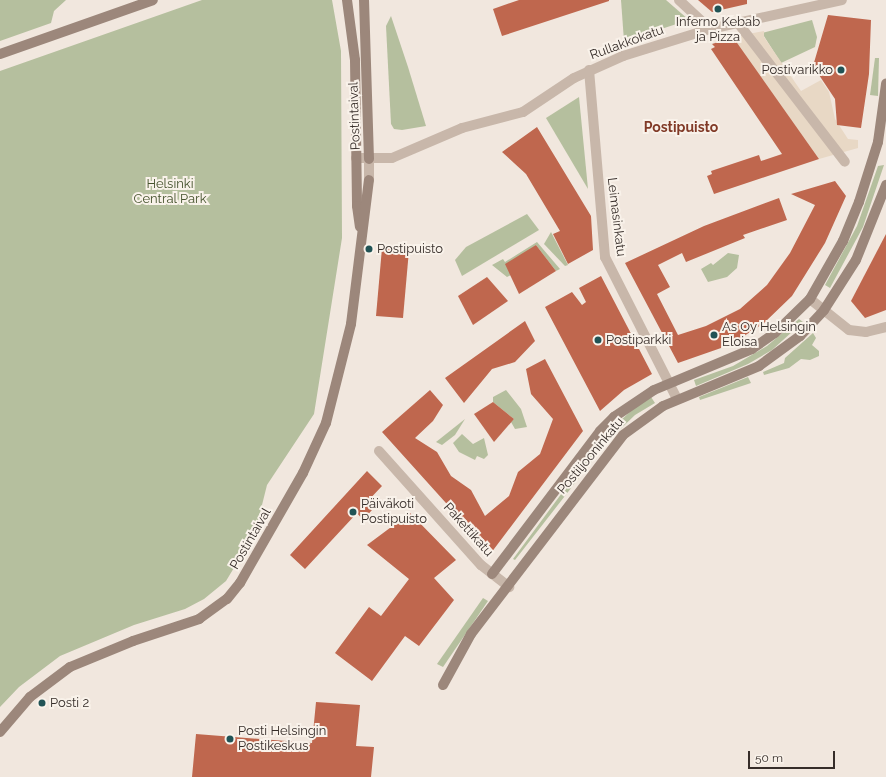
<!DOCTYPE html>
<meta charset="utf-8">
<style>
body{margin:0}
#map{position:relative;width:886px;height:777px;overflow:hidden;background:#f1e7de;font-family:Raleway,sans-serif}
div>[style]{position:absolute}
.green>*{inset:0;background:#b5bf9e}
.plaza>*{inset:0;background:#e8d8c5}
.building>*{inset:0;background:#bf674e}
.street>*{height:10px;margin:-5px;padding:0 5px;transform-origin:5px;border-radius:5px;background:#c8b7aa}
.secondary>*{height:10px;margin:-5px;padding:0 5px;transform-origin:5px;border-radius:5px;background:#9c877b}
.dots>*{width:11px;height:11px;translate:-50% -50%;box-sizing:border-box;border:2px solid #f9f2ea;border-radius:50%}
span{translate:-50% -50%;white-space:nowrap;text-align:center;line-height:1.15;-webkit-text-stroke:4px #f9f2ea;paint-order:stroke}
.poi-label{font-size:13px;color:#362d29}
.right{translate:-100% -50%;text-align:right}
.left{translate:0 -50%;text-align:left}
.street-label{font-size:13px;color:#362d29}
.park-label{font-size:13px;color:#46532e}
.neighbourhood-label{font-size:14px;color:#813a27;font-weight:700}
.scale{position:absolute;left:748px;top:751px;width:87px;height:18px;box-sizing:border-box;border:2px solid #362d29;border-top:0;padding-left:5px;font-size:12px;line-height:14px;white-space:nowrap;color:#362d29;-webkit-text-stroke:3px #f9f2ea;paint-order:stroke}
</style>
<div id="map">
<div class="green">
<i style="clip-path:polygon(0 0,66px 0,54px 11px,51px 23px,0 41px)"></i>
<i style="clip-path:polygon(202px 0,332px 0,341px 51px,342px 238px,314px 414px,267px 485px,255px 533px,226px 581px,204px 599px,185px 609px,134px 625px,60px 656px,19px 687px,0 707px,0 71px)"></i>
<i style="clip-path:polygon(621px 0,666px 0,689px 20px,624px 41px)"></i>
<i style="clip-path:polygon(391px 16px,408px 67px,426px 126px,402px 130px,394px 129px,391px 124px,386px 26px)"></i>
<i style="clip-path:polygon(812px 20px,817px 37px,815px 47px,781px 63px,762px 33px)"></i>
<i style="clip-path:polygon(875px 58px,879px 58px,878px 96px,870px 95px)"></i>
<i style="clip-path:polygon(579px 97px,588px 189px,546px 118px)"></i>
<i style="clip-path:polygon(884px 165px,863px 227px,830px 288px,825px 285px,857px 226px,878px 166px)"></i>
<i style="clip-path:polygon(527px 214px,539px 230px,462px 276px,455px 260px,466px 247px)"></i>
<i style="clip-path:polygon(551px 232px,568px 265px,565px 266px,544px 244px)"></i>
<i style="clip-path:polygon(537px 242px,560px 269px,556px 271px,536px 245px,511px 275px,507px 277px,492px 265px,503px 259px,505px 262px)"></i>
<i style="clip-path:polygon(728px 253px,739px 255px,737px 268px,727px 277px,708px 282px,701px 269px,711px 263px,713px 265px)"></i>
<i style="clip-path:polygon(799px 319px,803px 322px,772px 350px,748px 364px,696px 386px,694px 380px,733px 366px,767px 346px)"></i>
<i style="clip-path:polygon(813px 333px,816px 338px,812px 345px,819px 351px,819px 356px,810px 360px,801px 359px,789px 368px,764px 375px,763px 372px,784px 363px,785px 358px)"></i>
<i style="clip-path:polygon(748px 377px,751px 383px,700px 400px,699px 397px)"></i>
<i style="clip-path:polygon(506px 390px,521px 409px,527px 427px,515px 429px,511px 422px,514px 419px,493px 402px,493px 397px)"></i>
<i style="clip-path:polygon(651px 397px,655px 403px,635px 415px,607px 442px,515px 560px,513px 559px,605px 435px,633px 409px)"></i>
<i style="clip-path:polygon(465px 419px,455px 435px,442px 445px,436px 442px)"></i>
<i style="clip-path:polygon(462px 434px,473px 444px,484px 438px,488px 455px,484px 459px,477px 456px,475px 460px,459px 452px,453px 443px)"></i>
<i style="clip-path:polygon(483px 598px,488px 601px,443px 667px,437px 664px)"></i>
</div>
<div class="plaza">
<i style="clip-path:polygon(764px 31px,764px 37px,801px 91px,821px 80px,829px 92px,835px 119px,848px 139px,858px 140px,858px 148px,819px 159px,732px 37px)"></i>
</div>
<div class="building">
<i style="clip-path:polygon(519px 0,609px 0,609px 1px,502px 36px,493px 9px)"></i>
<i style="clip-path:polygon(698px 0,747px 0,747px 4px,712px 12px)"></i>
<i style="clip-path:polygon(828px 15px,871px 20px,869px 74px,861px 128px,837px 125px,835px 99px,813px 66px)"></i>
<i style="clip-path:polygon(728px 39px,731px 43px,735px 40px,819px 159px,714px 194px,707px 176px,712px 174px,711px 171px,759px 155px,761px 161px,782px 154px,711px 49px,715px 47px,712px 44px)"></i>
<i style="clip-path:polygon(537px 127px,591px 216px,593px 250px,568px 264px,553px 234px,560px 231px,526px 174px,502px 152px)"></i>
<i style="clip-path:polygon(835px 181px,846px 196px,825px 243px,792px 296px,764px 323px,744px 336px,721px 348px,678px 363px,625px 263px,704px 226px,779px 198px,787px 220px,743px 235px,745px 238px,686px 262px,682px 253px,658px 265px,670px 287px,657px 294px,678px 335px,706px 326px,740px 309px,767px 285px,790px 253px,815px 205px,791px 194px)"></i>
<i style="clip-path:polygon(886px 234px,886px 310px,865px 318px,851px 301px)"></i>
<i style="clip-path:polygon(536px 245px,556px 271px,519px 294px,505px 264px)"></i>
<i style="clip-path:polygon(382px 248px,409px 250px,403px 318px,376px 316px)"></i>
<i style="clip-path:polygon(601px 276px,652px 374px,624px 390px,600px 411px,545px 307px,572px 292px,582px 305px,586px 302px,579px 288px)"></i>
<i style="clip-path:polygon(487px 277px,508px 301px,473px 325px,458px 296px)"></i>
<i style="clip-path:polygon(525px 321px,535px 341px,515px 362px,492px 369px,464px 403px,445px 378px)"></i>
<i style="clip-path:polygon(545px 359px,583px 431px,491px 553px,382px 432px,430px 390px,443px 405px,433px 421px,415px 438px,437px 452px,451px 476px,471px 490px,485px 516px,509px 496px,518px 472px,540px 454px,553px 419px,531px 394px,526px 369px)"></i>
<i style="clip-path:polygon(493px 402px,514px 419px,494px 442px,474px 414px)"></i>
<i style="clip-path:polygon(367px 471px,382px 486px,365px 504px,372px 510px,363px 520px,357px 513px,305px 569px,290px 555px)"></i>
<i style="clip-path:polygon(410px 513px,456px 560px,434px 578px,454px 600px,419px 646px,405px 636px,372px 681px,335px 653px,369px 607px,381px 616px,409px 579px,367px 545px)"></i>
<i style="clip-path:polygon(316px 702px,360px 705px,356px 746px,374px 747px,371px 777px,192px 777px,196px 734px,312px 743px)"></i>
</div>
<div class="street">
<i style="left:679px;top:0;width:42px;rotate:43.1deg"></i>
<i style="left:738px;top:23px;width:175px;rotate:52.4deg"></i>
<i style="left:589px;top:70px;width:188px;rotate:85.1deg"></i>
<i style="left:605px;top:257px;width:159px;rotate:63.1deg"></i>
<i style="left:356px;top:158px;width:36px"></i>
<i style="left:392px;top:158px;width:76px;rotate:-23.2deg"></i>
<i style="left:462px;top:128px;width:63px;rotate:-14.7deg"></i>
<i style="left:523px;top:112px;width:61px;rotate:-33.7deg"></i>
<i style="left:574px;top:78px;width:54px;rotate:-24.2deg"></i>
<i style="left:623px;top:56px;width:91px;rotate:-17.2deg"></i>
<i style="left:710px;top:29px;width:135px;rotate:-12.4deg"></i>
<i style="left:369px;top:159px;width:21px;rotate:90deg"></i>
<i style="left:810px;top:299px;width:50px;rotate:38.5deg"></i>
<i style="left:849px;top:330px;width:17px;rotate:7deg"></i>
<i style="left:866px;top:332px;width:21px;rotate:-14deg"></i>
<i style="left:379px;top:451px;width:153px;rotate:48.2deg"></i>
<i style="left:481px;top:565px;width:36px;rotate:38deg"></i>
</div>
<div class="secondary">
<i style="left:347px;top:0;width:61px;rotate:82.4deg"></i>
<i style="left:355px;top:60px;width:146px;rotate:89.2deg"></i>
<i style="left:357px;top:206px;width:21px;rotate:82deg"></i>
<i style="left:364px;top:0;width:159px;rotate:88.2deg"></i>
<i style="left:0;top:54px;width:162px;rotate:-19.4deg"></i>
<i style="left:492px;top:574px;width:179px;rotate:-52.9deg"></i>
<i style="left:600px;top:431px;width:20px;rotate:-45deg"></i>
<i style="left:614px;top:417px;width:48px;rotate:-34deg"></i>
<i style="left:654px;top:390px;width:106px;rotate:-22.7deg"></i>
<i style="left:752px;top:349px;width:28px;rotate:-35deg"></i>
<i style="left:775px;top:333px;width:49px;rotate:-44.2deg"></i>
<i style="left:810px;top:299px;width:67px;rotate:-60.4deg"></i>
<i style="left:843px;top:241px;width:42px;rotate:-67.7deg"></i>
<i style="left:859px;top:202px;width:63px;rotate:-72.4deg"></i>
<i style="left:878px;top:142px;width:59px;rotate:-82.1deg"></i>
<i style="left:443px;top:685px;width:58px;rotate:-61.2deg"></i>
<i style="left:471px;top:634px;width:250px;rotate:-52.6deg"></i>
<i style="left:623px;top:435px;width:49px;rotate:-35.9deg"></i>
<i style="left:663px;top:406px;width:104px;rotate:-22.6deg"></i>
<i style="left:759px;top:366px;width:51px;rotate:-36.2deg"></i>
<i style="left:800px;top:336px;width:35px;rotate:-47deg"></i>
<i style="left:824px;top:310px;width:59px;rotate:-57.4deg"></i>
<i style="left:856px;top:260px;width:81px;rotate:-68.2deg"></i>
<i style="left:0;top:732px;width:46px;rotate:-49.4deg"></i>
<i style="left:30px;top:697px;width:50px;rotate:-36.9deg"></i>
<i style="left:70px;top:667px;width:68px;rotate:-22.4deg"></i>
<i style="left:133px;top:641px;width:70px;rotate:-18.4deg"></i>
<i style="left:199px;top:619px;width:34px;rotate:-36deg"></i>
<i style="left:227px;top:599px;width:21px;rotate:-51deg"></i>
<i style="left:240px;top:583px;width:127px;rotate:-60.2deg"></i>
<i style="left:303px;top:473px;width:55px;rotate:-65.3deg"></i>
<i style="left:326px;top:423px;width:102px;rotate:-75.8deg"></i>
<i style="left:351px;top:324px;width:145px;rotate:-82.9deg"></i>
</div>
<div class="dots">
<i style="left:718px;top:9px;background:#215355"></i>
<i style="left:841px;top:70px;background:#215355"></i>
<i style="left:369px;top:249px;background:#215355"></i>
<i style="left:714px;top:335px;background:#215355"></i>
<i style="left:598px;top:340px;background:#215355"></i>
<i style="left:353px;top:512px;background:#215355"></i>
<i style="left:42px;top:703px;background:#215355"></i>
<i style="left:230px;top:739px;background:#215355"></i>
</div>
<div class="poi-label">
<span style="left:718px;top:30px">Inferno Kebab<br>ja Pizza</span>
<span class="right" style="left:833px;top:70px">Postivarikko</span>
<span class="left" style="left:377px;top:249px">Postipuisto</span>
<span class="left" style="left:722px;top:335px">As Oy Helsingin<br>Eloisa</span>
<span class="left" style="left:606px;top:340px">Postiparkki</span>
<span class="left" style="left:361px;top:512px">Päiväkoti<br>Postipuisto</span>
<span class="left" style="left:50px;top:703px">Posti 2</span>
<span class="left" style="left:238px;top:739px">Posti Helsingin<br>Postikeskus</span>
</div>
<div class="street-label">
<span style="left:627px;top:43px;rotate:-20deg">Rullakkokatu</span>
<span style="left:355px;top:116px;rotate:-92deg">Postintaival</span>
<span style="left:616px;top:217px;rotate:83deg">Leimasinkatu</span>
<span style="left:591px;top:456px;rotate:-50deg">Postiljooninkatu</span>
<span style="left:468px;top:530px;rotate:48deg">Pakettikatu</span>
<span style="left:251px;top:539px;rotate:-60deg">Postintaival</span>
</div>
<div class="park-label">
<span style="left:170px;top:192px">Helsinki<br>Central Park</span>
</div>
<div class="neighbourhood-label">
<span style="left:681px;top:127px">Postipuisto</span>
</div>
<div class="scale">50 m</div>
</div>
